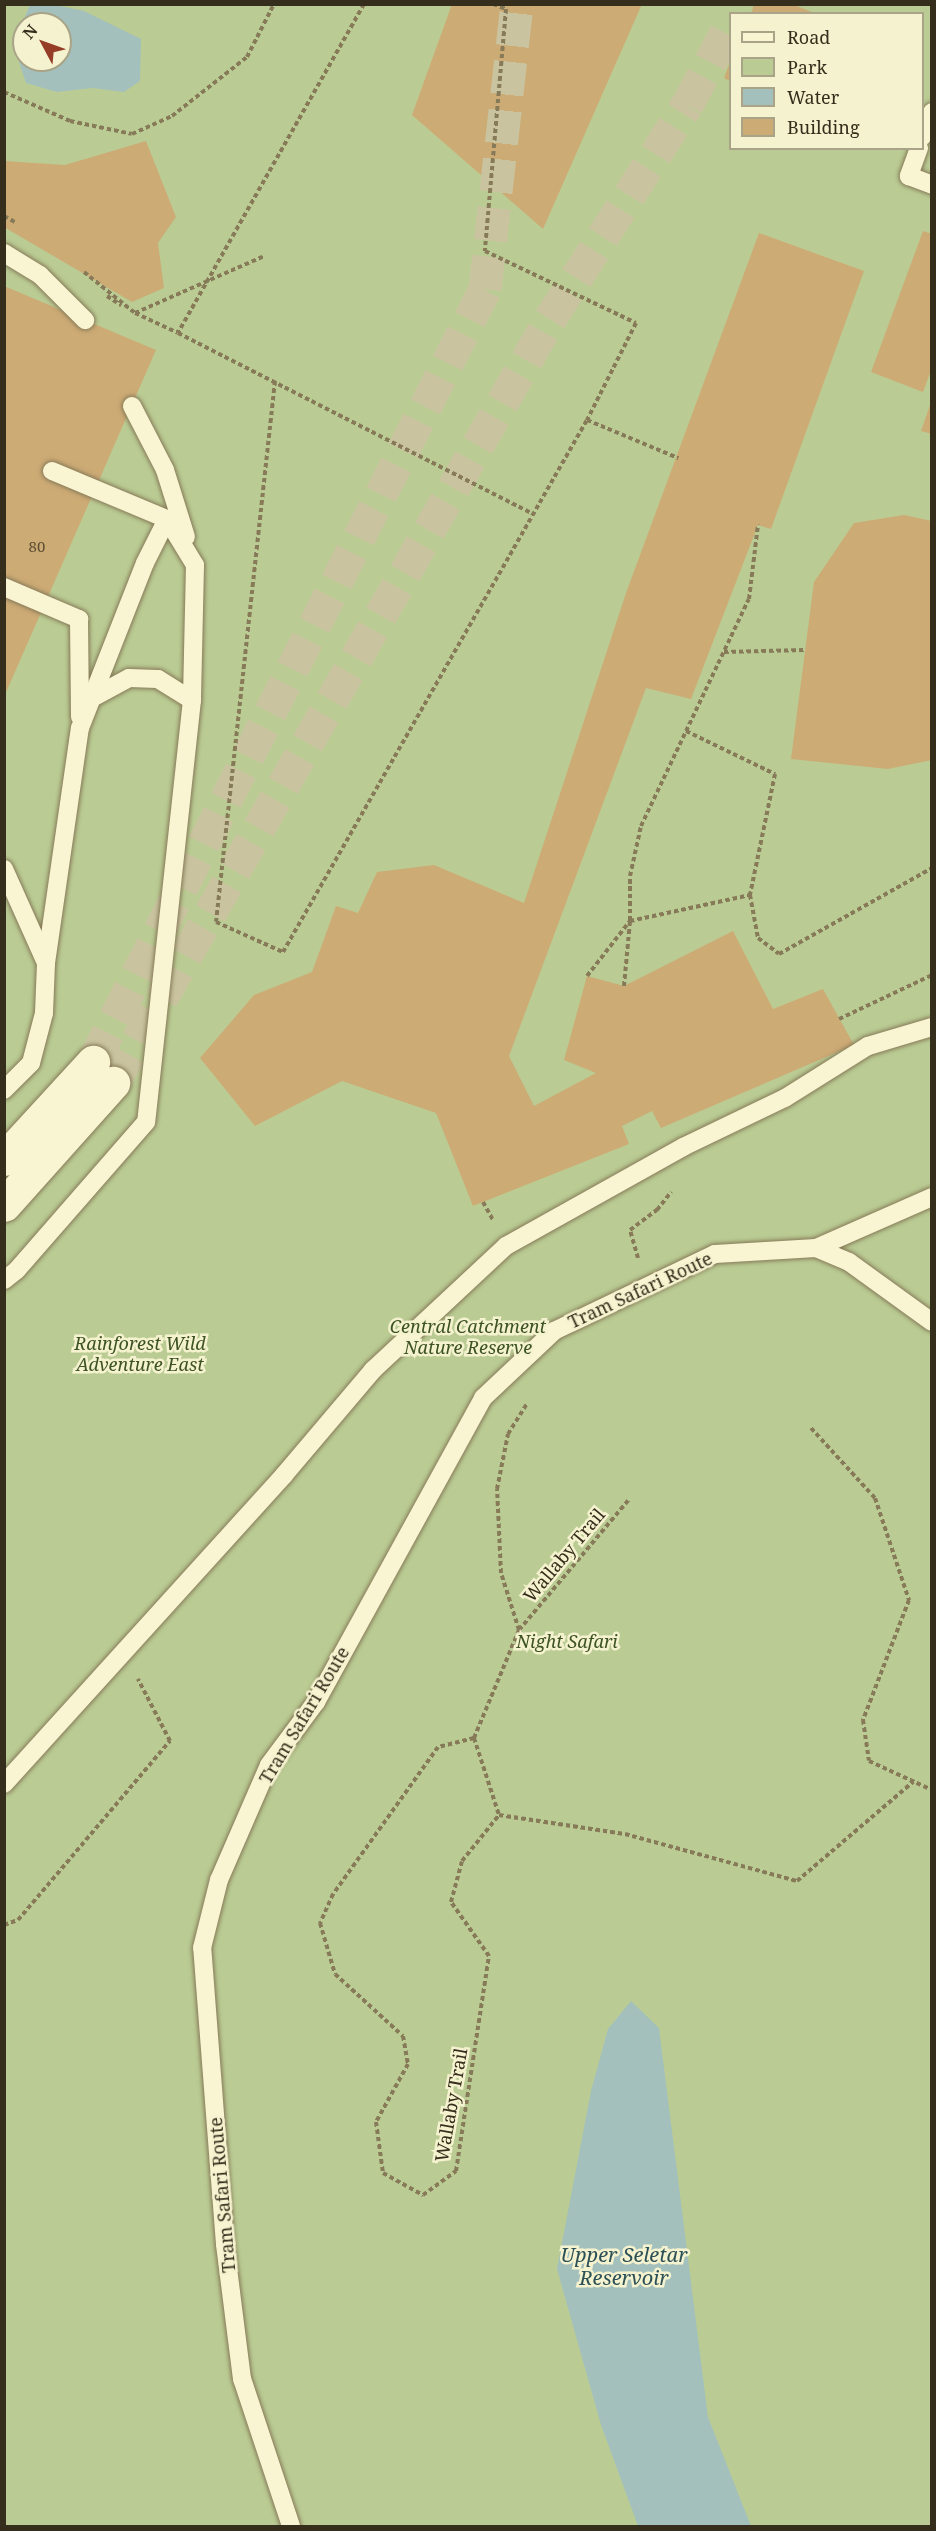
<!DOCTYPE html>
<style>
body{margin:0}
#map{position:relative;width:936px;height:2531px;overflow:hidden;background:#eee9c0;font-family:"Noto Serif",serif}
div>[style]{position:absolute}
.green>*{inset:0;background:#bacc94}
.water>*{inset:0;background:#a3c0bd}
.building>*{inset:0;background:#cdab75}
.minor-tunnel>*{height:33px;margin-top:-16.5px;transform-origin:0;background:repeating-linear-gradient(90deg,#c9c49f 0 33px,transparent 0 49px)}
.path>*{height:4px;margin-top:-2px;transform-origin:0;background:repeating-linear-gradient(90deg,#877a58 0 4.5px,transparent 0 7.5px)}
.roads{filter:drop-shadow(0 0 2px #877a58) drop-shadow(0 0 2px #877a58)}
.service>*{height:18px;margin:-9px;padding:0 9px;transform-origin:9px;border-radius:9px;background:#f9f5d3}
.minor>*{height:33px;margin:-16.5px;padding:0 16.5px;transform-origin:16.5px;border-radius:16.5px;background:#f9f5d3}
span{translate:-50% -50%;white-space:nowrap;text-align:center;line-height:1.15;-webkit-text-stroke:5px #f5f2cf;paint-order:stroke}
.number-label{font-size:15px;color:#5c4d32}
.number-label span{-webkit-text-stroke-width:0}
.street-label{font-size:18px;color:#362e1c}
.park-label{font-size:18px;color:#3d5323;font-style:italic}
.water-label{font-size:20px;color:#2b5056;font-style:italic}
.frame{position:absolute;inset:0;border:6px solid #362e1c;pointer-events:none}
.legend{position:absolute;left:729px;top:12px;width:195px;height:138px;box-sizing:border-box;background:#f5f2cf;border:2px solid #a9a487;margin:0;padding:8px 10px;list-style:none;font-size:18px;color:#362e1c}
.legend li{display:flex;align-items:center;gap:12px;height:30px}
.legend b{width:30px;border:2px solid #a9a487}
.north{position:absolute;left:12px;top:12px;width:60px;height:60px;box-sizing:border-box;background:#f5f2cf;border:2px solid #a9a487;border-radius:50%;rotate:311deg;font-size:16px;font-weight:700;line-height:24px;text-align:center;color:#362e1c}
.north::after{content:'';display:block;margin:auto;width:21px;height:27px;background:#963d27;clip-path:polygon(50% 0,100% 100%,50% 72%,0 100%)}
</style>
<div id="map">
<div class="green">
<i style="clip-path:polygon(evenodd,5px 5px,931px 5px,931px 2526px,5px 2526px,5px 5px,730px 14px,922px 14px,922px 148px,730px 148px,730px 14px,5px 5px,24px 24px,60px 24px,60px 60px,24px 60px,24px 24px)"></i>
</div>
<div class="water">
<i style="clip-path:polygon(evenodd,30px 5px,55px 5px,84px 11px,141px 39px,140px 81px,124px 92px,93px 88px,57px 92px,26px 83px,13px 44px,30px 5px,24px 24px,60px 24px,60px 60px,24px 60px,24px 24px)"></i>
<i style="clip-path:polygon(631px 2001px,659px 2028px,708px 2417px,751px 2526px,638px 2526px,601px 2425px,557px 2269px,591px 2091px,608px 2029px)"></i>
</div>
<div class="building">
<i style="clip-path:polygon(452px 4px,642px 4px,543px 229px,412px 115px)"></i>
<i style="clip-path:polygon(754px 4px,792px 4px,814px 13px,751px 14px)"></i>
<i style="clip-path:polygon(730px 62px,730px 81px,724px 78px)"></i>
<i style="clip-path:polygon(146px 141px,176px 217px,158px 243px,164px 288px,132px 302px,4px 227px,4px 161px,65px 165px)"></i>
<i style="clip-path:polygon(923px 231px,932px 234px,932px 368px,923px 392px,871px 372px)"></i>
<i style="clip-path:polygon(759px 233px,864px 271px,771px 529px,758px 525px,691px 699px,646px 688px,509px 1056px,534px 1106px,596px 1073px,564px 1060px,587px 976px,624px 986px,733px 931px,773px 1009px,823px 989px,854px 1045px,661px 1128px,652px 1111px,622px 1126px,629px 1144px,473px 1206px,436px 1113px,342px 1081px,255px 1126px,200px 1058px,254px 995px,312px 972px,336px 906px,358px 913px,377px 872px,434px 865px,524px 903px,626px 593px)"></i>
<i style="clip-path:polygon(4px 286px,156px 350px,4px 697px)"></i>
<i style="clip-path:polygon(932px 399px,932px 434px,921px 431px)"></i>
<i style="clip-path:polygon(904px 515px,932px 521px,932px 760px,888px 769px,791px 759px,814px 582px,854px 523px)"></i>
</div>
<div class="minor-tunnel">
<i style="left:93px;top:1062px;width:867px;rotate:-63.11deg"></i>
<i style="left:485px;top:289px;width:287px;rotate:-83.6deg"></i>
<i style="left:113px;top:1083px;width:880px;rotate:-60.23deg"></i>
<i style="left:550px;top:319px;width:254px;rotate:-57.4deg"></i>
<i style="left:687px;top:105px;width:91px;rotate:-61.7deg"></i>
</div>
<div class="path">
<i style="left:364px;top:4px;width:378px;rotate:119.5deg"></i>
<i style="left:178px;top:333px;width:398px;rotate:27deg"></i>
<i style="left:493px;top:4px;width:14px;rotate:21deg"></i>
<i style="left:506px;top:9px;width:243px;rotate:95deg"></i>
<i style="left:485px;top:251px;width:167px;rotate:25.5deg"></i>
<i style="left:636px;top:323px;width:109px;rotate:116.8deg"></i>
<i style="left:587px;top:420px;width:99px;rotate:22.7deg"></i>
<i style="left:4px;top:92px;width:72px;rotate:23.7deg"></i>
<i style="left:70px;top:121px;width:63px;rotate:11.8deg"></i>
<i style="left:132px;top:134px;width:44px;rotate:-24.2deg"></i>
<i style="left:172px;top:116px;width:95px;rotate:-38.2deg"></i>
<i style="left:247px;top:57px;width:59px;rotate:-63deg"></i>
<i style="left:4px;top:216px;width:13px;rotate:29deg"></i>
<i style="left:84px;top:272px;width:65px;rotate:38.8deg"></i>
<i style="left:135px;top:313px;width:141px;rotate:-23.8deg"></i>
<i style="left:107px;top:296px;width:17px;rotate:33deg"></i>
<i style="left:135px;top:313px;width:47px;rotate:24.9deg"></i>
<i style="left:275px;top:381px;width:544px;rotate:96.22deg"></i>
<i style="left:216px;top:922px;width:73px;rotate:24.1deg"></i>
<i style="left:283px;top:952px;width:613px;rotate:-60.26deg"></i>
<i style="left:724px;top:652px;width:81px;rotate:-1.4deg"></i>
<i style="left:686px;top:731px;width:99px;rotate:25.8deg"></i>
<i style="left:775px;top:774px;width:124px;rotate:101.7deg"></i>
<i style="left:750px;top:895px;width:44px;rotate:79.5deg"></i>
<i style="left:758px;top:938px;width:26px;rotate:37deg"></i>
<i style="left:779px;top:954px;width:176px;rotate:-29.3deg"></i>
<i style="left:587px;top:976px;width:70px;rotate:-52deg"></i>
<i style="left:630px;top:921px;width:123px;rotate:-12.2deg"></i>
<i style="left:624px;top:986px;width:65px;rotate:-84.7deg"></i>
<i style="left:630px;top:921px;width:45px;rotate:-90deg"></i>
<i style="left:630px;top:876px;width:51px;rotate:-77.6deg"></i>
<i style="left:641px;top:826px;width:251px;rotate:-64.6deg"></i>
<i style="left:749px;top:599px;width:75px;rotate:-83.1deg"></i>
<i style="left:839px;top:1019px;width:103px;rotate:-25.3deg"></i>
<i style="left:483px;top:1202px;width:21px;rotate:61deg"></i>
<i style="left:638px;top:1258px;width:29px;rotate:-106deg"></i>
<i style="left:630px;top:1230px;width:34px;rotate:-37deg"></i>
<i style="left:657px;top:1210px;width:23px;rotate:-52deg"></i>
<i style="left:811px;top:1428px;width:95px;rotate:47.6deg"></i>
<i style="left:875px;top:1498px;width:108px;rotate:71.6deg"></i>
<i style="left:909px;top:1600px;width:129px;rotate:111deg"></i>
<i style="left:863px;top:1720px;width:41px;rotate:81.7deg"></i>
<i style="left:869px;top:1761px;width:69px;rotate:24.7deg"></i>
<i style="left:519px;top:1630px;width:60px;rotate:-107.5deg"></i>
<i style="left:501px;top:1573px;width:84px;rotate:-92.7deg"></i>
<i style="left:497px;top:1489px;width:56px;rotate:-78.7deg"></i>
<i style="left:508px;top:1434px;width:36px;rotate:-58deg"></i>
<i style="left:474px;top:1738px;width:37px;rotate:166deg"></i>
<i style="left:438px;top:1747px;width:181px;rotate:125.5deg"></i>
<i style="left:333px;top:1894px;width:32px;rotate:114deg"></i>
<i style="left:320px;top:1923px;width:53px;rotate:73.6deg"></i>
<i style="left:335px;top:1974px;width:92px;rotate:42.4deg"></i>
<i style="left:403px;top:2036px;width:28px;rotate:80deg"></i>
<i style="left:408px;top:2064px;width:66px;rotate:118.9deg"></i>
<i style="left:376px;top:2122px;width:51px;rotate:82.2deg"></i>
<i style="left:383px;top:2173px;width:46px;rotate:28.8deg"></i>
<i style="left:423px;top:2195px;width:41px;rotate:-36deg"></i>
<i style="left:456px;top:2171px;width:218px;rotate:-81.3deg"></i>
<i style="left:489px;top:1956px;width:66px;rotate:-125.1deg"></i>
<i style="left:451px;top:1902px;width:42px;rotate:-75deg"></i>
<i style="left:462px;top:1861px;width:59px;rotate:-51.2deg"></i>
<i style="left:474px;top:1738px;width:117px;rotate:-67.4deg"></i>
<i style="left:519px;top:1630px;width:172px;rotate:-49.9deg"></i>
<i style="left:474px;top:1738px;width:81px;rotate:72deg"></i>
<i style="left:499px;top:1815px;width:127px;rotate:8.6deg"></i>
<i style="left:625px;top:1834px;width:178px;rotate:15.3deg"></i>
<i style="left:797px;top:1881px;width:153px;rotate:-40.5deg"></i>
<i style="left:4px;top:1925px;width:15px;rotate:-20deg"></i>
<i style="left:18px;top:1920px;width:235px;rotate:-49.7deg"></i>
<i style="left:170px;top:1741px;width:70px;rotate:-117.3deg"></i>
</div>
<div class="roads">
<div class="service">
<i style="left:922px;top:137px;width:27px;rotate:-68deg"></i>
<i style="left:919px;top:148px;width:30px;rotate:110deg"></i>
<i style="left:909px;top:176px;width:25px;rotate:21deg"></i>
<i style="left:4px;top:253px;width:42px;rotate:31.4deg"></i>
<i style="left:40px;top:275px;width:64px;rotate:45deg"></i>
<i style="left:132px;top:406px;width:72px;rotate:62.7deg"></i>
<i style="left:165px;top:470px;width:70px;rotate:72.6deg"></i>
<i style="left:52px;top:471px;width:125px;rotate:22.7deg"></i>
<i style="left:4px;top:587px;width:82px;rotate:23.1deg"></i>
<i style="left:79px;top:619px;width:98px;rotate:89.4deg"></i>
<i style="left:92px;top:698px;width:42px;rotate:-28.4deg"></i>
<i style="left:129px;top:678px;width:29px;rotate:2deg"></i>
<i style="left:158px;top:679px;width:40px;rotate:32deg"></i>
<i style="left:4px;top:869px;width:103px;rotate:65.9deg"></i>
<i style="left:4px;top:1090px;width:38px;rotate:-45deg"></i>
<i style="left:31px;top:1063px;width:52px;rotate:-75.4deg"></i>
<i style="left:44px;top:1013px;width:50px;rotate:-87.7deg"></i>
<i style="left:46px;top:963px;width:237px;rotate:-81.8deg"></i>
<i style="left:80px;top:728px;width:177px;rotate:-68.5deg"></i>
<i style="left:145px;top:563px;width:49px;rotate:-63.4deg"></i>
<i style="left:167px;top:519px;width:54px;rotate:58.7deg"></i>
<i style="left:195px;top:565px;width:135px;rotate:91.3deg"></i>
<i style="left:192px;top:700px;width:424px;rotate:96.2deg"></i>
<i style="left:146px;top:1122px;width:196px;rotate:131.1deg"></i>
<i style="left:17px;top:1270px;width:16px;rotate:142deg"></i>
<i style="left:816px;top:1248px;width:127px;rotate:-23.7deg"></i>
<i style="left:4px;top:1784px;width:417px;rotate:-47.8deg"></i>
<i style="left:284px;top:1475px;width:138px;rotate:-49.7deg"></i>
<i style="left:373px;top:1370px;width:182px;rotate:-43deg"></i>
<i style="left:506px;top:1246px;width:203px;rotate:-29.2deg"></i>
<i style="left:683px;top:1147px;width:113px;rotate:-25.7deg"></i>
<i style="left:785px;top:1098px;width:98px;rotate:-32.1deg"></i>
<i style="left:868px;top:1046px;width:67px;rotate:-16.5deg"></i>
<i style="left:291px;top:2526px;width:155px;rotate:-108.4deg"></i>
<i style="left:242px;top:2379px;width:136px;rotate:-97.2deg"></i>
<i style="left:225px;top:2244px;width:297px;rotate:-94.4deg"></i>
<i style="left:202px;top:1948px;width:70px;rotate:-76deg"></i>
<i style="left:219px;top:1880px;width:125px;rotate:-66.5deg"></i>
<i style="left:269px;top:1765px;width:79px;rotate:-53.3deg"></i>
<i style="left:316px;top:1702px;width:347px;rotate:-61.2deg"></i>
<i style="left:483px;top:1398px;width:98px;rotate:-43.3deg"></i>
<i style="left:554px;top:1331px;width:178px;rotate:-25.6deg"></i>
<i style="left:715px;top:1254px;width:101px;rotate:-3.4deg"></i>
<i style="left:816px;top:1248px;width:36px;rotate:23deg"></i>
<i style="left:849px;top:1262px;width:102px;rotate:35.9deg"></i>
</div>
<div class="minor">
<i style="left:4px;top:1159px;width:132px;rotate:-47.5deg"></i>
<i style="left:4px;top:1205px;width:164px;rotate:-48.2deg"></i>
</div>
</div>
<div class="number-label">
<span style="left:37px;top:547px">80</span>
</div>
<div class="street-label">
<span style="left:640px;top:1290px;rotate:-25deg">Tram Safari Route</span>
<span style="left:564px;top:1555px;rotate:-50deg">Wallaby Trail</span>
<span style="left:304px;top:1715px;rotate:-59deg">Tram Safari Route</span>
<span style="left:451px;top:2105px;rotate:-80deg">Wallaby Trail</span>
<span style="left:222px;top:2195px;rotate:-95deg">Tram Safari Route</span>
</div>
<div class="park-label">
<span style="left:468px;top:1337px">Central Catchment<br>Nature Reserve</span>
<span style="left:140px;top:1354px">Rainforest Wild<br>Adventure East</span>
<span style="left:567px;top:1641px">Night Safari</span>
</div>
<div class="water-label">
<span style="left:624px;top:2266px">Upper Seletar<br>Reservoir</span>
</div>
<div class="frame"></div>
<ul class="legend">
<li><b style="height:8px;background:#f9f5d3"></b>Road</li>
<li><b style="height:16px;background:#bacc94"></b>Park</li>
<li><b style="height:16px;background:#a3c0bd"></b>Water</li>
<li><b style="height:16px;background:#cdab75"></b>Building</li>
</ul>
<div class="north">N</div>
</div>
